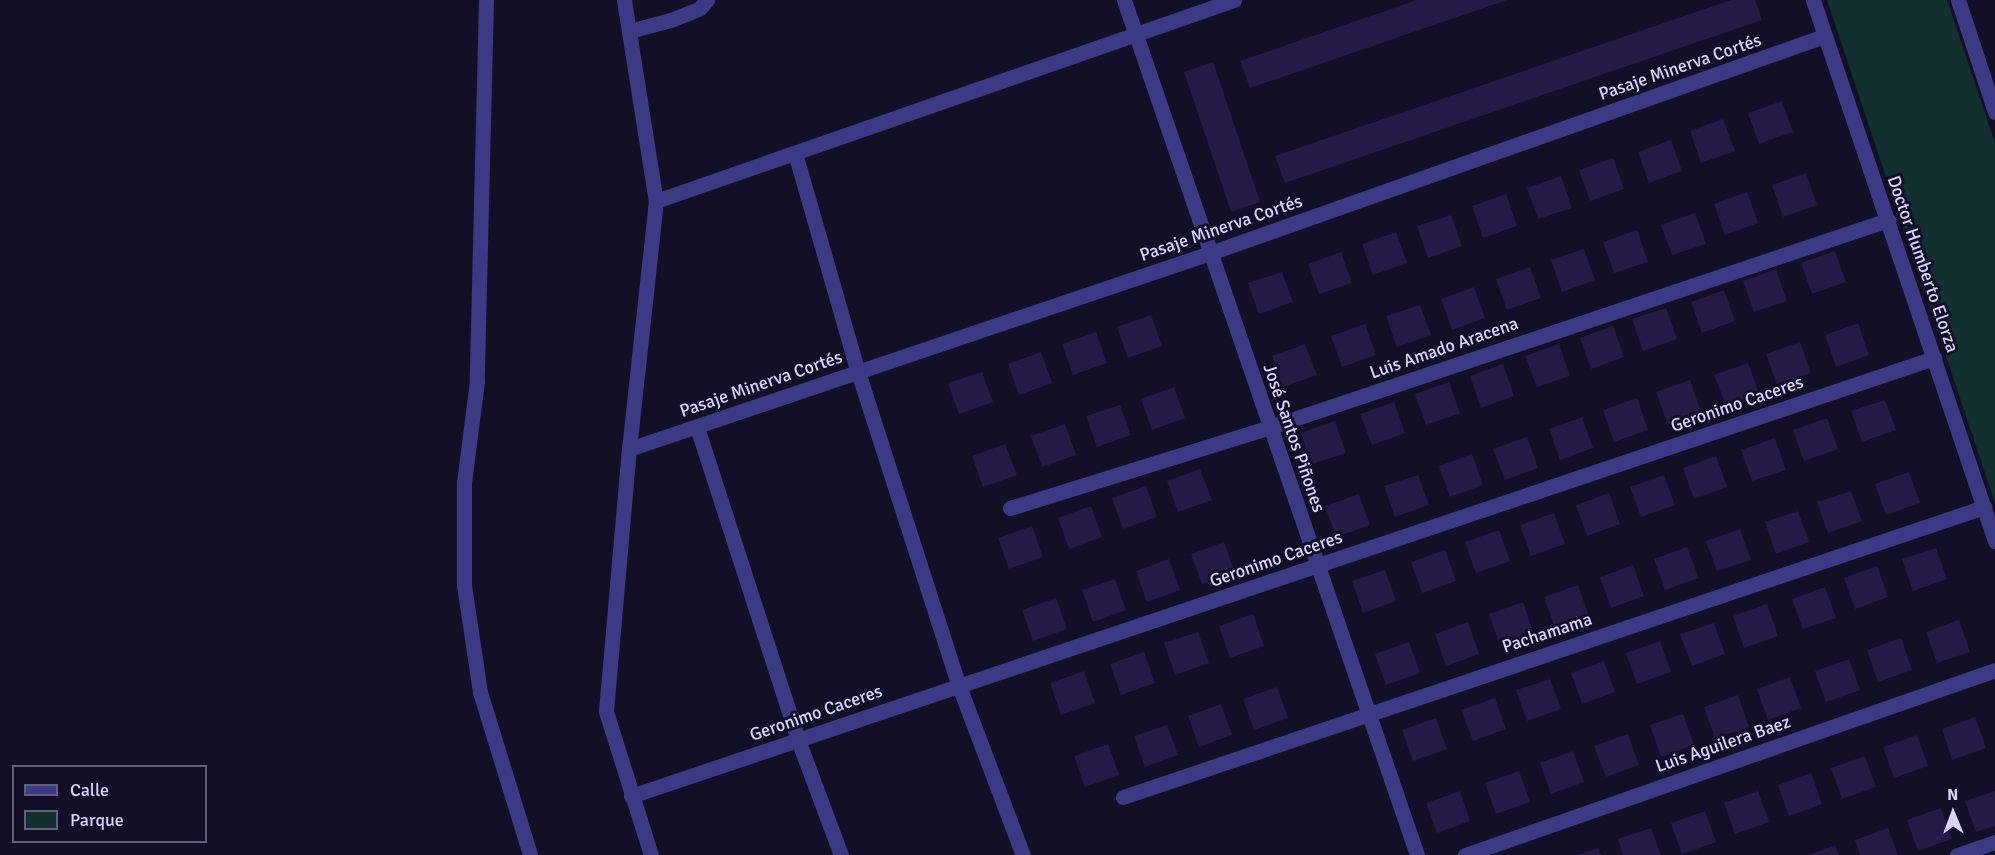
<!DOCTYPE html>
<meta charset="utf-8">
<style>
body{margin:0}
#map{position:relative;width:1995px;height:855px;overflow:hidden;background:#130f26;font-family:Signika,sans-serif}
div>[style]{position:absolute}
.green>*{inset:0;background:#12302f}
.building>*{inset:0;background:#241b47}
.minor>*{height:15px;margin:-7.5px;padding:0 7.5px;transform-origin:7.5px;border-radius:7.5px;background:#3d3a85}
span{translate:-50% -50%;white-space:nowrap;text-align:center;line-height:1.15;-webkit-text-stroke:6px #130f26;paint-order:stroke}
.street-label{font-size:18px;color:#d9d4ff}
.legend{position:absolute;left:12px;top:765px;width:195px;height:78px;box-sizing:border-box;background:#130f26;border:2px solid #625e7d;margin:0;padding:8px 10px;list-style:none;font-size:18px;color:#d9d4ff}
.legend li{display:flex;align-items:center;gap:12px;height:30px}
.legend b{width:30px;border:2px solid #625e7d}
.north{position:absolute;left:1923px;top:783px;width:60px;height:60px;-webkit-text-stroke:4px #130f26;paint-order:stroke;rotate:359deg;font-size:16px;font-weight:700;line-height:24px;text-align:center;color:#d9d4ff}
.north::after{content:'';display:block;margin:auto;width:21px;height:27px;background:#d9d4ff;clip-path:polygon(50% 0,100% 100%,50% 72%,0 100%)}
</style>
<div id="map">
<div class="green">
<i style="clip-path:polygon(1827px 0,1947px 0,1995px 143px,1995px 503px)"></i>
</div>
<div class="building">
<i style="clip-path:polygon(1417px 0,1507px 0,1250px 88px,1240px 61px)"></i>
<i style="clip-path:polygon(1731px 0,1755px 0,1762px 20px,1285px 183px,1275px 156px)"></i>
<i style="clip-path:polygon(1213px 62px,1260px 202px,1231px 212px,1184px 72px)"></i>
<i style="clip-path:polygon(1782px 101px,1793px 132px,1759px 144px,1748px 113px)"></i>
<i style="clip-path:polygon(1723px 119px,1735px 151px,1701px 163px,1690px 131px)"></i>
<i style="clip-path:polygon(1671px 140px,1682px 171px,1649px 183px,1638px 152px)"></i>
<i style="clip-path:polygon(1613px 158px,1624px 189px,1590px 201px,1579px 170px)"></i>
<i style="clip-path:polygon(1806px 173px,1817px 205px,1783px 217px,1772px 185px)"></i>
<i style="clip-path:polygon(1561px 176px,1572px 208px,1538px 219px,1527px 188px)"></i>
<i style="clip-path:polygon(1747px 192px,1758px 223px,1725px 235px,1714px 204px)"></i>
<i style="clip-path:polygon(1506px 194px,1517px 226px,1483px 238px,1472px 206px)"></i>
<i style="clip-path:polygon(1695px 213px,1706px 244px,1672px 255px,1661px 225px)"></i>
<i style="clip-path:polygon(1451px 215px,1462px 246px,1428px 258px,1417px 226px)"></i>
<i style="clip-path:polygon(1637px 230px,1648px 262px,1614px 273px,1603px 242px)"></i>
<i style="clip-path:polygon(1396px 232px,1407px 263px,1373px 275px,1362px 244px)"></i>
<i style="clip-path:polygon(1584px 249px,1595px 280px,1562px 292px,1551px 260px)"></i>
<i style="clip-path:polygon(1835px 251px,1846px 282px,1812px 294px,1801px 263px)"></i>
<i style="clip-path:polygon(1341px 252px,1352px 283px,1319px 294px,1308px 264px)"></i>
<i style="clip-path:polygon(1530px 267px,1541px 298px,1507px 310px,1496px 279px)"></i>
<i style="clip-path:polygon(1776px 269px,1787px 301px,1754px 312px,1743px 281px)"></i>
<i style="clip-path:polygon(1282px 272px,1293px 302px,1259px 314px,1248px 283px)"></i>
<i style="clip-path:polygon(1474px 287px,1485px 318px,1452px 330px,1441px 299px)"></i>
<i style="clip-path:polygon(1724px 290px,1735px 321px,1702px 333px,1691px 302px)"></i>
<i style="clip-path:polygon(1420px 305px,1431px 335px,1397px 347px,1386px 316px)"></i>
<i style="clip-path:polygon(1666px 308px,1677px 339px,1643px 351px,1632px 319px)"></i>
<i style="clip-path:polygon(1151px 315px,1162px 346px,1128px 358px,1117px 327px)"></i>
<i style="clip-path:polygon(1858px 323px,1869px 355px,1836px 367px,1825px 335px)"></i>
<i style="clip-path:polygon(1365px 324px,1376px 355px,1342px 367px,1331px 336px)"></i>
<i style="clip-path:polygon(1613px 326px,1624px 357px,1591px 369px,1580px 338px)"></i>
<i style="clip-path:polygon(1096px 332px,1107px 363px,1073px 375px,1062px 344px)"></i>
<i style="clip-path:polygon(1800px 342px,1811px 373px,1777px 385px,1766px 354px)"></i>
<i style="clip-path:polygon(1305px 344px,1317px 375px,1283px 387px,1272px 356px)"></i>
<i style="clip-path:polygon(1559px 344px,1570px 376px,1537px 387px,1525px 356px)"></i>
<i style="clip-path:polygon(1041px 352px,1052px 383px,1019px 395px,1008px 364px)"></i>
<i style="clip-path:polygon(1748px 363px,1759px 394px,1726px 405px,1714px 375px)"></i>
<i style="clip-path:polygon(1503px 364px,1514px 396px,1481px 408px,1470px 376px)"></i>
<i style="clip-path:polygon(982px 372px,993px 402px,959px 414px,948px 383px)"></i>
<i style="clip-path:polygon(1690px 380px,1701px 412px,1667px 423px,1656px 392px)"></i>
<i style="clip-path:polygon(1449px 382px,1460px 413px,1426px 425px,1415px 394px)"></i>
<i style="clip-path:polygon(1174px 387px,1185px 418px,1152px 430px,1141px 399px)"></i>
<i style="clip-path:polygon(1637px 398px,1648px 430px,1614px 442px,1603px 410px)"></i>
<i style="clip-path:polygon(1885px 400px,1896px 430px,1862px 442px,1851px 411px)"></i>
<i style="clip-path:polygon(1394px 402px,1405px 433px,1372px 445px,1360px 414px)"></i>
<i style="clip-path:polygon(1120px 405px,1131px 435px,1097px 447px,1086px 416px)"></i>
<i style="clip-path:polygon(1582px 417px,1593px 448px,1560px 460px,1549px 429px)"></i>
<i style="clip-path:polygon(1827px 418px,1838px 449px,1804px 461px,1793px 430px)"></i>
<i style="clip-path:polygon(1335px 421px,1346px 453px,1312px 464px,1301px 433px)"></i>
<i style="clip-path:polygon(1065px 424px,1076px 455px,1042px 467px,1031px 436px)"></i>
<i style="clip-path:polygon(1527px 437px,1538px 468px,1505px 480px,1493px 449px)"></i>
<i style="clip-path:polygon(1775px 438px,1786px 470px,1752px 481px,1741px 450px)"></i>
<i style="clip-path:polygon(1005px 444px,1017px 475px,983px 487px,972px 456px)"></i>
<i style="clip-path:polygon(1472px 454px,1483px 485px,1450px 497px,1439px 466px)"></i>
<i style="clip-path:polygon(1716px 456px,1727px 487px,1694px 499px,1683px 468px)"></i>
<i style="clip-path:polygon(1200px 469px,1212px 500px,1178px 512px,1167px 481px)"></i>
<i style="clip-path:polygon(1909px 472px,1920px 503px,1886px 515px,1875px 484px)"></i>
<i style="clip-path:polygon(1418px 475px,1429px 505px,1395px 517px,1384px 486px)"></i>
<i style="clip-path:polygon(1664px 475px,1675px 505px,1641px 517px,1630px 487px)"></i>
<i style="clip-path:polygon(1146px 486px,1157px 517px,1123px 529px,1112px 498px)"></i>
<i style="clip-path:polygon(1851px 491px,1862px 521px,1828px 533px,1817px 502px)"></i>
<i style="clip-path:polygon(1609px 493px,1620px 524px,1587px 536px,1576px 505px)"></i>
<i style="clip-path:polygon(1359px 494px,1370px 525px,1336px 537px,1325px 506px)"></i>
<i style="clip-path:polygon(1091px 506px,1102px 537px,1069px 549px,1058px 518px)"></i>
<i style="clip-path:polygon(1798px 511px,1809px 542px,1776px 554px,1765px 522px)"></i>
<i style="clip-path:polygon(1554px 513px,1565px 544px,1531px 556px,1520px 525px)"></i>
<i style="clip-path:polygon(1032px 526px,1043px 557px,1009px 569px,998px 538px)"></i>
<i style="clip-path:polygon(1740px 529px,1751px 560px,1717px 571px,1706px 541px)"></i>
<i style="clip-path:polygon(1499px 530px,1510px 561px,1476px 573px,1465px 542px)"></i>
<i style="clip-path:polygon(1224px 542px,1235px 573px,1202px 584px,1191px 554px)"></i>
<i style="clip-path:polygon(1687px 547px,1699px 578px,1665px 590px,1654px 559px)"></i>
<i style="clip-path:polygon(1936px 548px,1947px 579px,1913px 591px,1902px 559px)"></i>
<i style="clip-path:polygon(1445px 550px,1456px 581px,1422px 593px,1411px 562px)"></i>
<i style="clip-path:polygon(1169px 559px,1180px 590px,1147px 602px,1136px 571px)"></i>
<i style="clip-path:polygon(1633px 565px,1644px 596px,1611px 608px,1600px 577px)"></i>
<i style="clip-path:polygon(1877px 566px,1888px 597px,1855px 609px,1844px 578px)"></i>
<i style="clip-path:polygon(1385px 570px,1396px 601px,1363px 613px,1352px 581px)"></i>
<i style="clip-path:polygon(1115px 579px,1126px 610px,1093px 622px,1082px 590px)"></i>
<i style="clip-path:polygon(1578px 585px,1589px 616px,1555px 628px,1544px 597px)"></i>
<i style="clip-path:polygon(1825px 587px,1836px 618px,1803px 629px,1792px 599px)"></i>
<i style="clip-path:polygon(1056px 598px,1067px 629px,1033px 641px,1022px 610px)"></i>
<i style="clip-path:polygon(1523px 602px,1534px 634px,1500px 645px,1489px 614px)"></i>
<i style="clip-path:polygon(1767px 604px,1778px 636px,1744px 648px,1733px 616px)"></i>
<i style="clip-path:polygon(1253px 614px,1264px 646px,1230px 658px,1219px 626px)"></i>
<i style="clip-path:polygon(1959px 620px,1970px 652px,1937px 663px,1926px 632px)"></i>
<i style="clip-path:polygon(1468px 622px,1479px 654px,1446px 666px,1435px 634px)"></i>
<i style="clip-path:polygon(1714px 623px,1725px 654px,1692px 666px,1680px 634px)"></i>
<i style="clip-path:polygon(1198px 632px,1209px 663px,1175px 675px,1164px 643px)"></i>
<i style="clip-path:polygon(1901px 638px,1912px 670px,1878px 682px,1867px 650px)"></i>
<i style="clip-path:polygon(1660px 641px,1671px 672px,1637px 684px,1626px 653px)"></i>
<i style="clip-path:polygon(1409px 642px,1420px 673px,1386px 685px,1375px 654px)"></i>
<i style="clip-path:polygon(1144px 652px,1155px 683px,1121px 695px,1110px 664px)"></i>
<i style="clip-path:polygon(1849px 659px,1860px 690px,1826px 702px,1815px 671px)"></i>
<i style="clip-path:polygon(1604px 661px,1615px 692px,1582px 704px,1571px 673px)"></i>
<i style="clip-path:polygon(1084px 671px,1095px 703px,1061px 715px,1050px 683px)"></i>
<i style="clip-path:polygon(1790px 677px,1801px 708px,1768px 720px,1757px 689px)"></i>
<i style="clip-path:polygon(1550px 679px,1561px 709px,1527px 721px,1516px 690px)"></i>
<i style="clip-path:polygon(1277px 687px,1288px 718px,1254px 730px,1243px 699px)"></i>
<i style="clip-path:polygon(1738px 695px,1749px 727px,1715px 738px,1704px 707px)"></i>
<i style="clip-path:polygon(1495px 698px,1506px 729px,1473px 741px,1461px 710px)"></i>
<i style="clip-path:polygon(1221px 704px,1232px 735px,1199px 747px,1188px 716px)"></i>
<i style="clip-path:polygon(1683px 714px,1694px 745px,1661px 757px,1650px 725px)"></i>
<i style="clip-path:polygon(1975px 717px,1986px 748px,1952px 760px,1942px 729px)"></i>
<i style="clip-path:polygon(1436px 718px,1447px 749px,1413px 761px,1402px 730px)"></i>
<i style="clip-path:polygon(1167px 725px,1178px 755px,1145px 767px,1134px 736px)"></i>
<i style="clip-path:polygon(1628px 734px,1639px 765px,1606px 777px,1594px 746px)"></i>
<i style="clip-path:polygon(1917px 735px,1928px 766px,1894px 778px,1883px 747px)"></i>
<i style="clip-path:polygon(1108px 744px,1119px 775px,1085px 787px,1074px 756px)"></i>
<i style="clip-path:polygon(1573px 751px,1584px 782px,1551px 794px,1540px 763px)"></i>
<i style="clip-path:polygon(1865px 756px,1876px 787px,1842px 799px,1831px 768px)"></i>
<i style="clip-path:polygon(1519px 771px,1530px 802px,1496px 814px,1485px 783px)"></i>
<i style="clip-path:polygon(1811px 773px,1822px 804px,1789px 816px,1778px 785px)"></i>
<i style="clip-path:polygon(1460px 791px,1470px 821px,1437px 833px,1426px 803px)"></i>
<i style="clip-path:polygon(1758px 791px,1769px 822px,1735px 834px,1724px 803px)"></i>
<i style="clip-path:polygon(1995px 791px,1995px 826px,1976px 832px,1965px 801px)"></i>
<i style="clip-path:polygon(1941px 808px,1952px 839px,1918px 851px,1907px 820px)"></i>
<i style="clip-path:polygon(1705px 811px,1716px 842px,1682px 854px,1671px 823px)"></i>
<i style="clip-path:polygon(1651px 828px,1661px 855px,1623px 855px,1618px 839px)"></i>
<i style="clip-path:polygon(1888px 828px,1898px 855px,1860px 855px,1855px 840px)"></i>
<i style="clip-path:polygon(1835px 845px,1839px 855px,1809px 855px)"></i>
<i style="clip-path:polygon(1598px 848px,1601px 855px,1577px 855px)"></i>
</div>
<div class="minor">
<i style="left:486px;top:0;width:381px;rotate:91.4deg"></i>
<i style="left:477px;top:381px;width:102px;rotate:97.3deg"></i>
<i style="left:464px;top:482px;width:103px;rotate:90deg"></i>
<i style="left:464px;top:585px;width:108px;rotate:81.5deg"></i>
<i style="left:480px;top:692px;width:170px;rotate:72.9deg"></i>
<i style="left:624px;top:0;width:204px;rotate:81deg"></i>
<i style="left:1124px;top:0;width:904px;rotate:71.08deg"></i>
<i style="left:1813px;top:0;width:571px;rotate:71.41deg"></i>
<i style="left:1958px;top:0;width:118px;rotate:71.7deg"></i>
<i style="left:629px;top:31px;width:43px;rotate:-14.7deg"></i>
<i style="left:671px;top:20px;width:31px;rotate:-22deg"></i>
<i style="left:700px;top:8px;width:11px;rotate:-49deg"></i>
<i style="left:795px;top:153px;width:228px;rotate:74deg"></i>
<i style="left:858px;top:372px;width:330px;rotate:72.2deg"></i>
<i style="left:959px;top:686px;width:181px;rotate:69.3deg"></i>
<i style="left:697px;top:427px;width:329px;rotate:72.1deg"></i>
<i style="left:798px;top:740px;width:123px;rotate:69.5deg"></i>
<i style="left:629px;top:449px;width:613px;rotate:-18.64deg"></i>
<i style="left:1210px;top:253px;width:651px;rotate:-19.46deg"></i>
<i style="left:1010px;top:508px;width:272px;rotate:-17.3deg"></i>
<i style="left:1270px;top:427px;width:652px;rotate:-18.52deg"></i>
<i style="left:631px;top:796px;width:1375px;rotate:-18.58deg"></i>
<i style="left:1123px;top:797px;width:909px;rotate:-18.61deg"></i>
<i style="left:651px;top:855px;width:151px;rotate:-107.4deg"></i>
<i style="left:606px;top:711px;width:263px;rotate:-85deg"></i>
<i style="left:629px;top:449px;width:249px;rotate:-83.8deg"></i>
<i style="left:656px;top:201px;width:612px;rotate:-19.18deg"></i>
<i style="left:1465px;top:855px;width:561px;rotate:-19.24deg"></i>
<i style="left:1957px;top:855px;width:40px;rotate:-18.9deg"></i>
</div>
<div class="street-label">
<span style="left:1680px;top:67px;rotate:-19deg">Pasaje Minerva Cortés</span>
<span style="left:1221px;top:228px;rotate:-19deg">Pasaje Minerva Cortés</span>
<span style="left:1923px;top:264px;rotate:71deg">Doctor Humberto Elorza</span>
<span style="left:1444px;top:348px;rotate:-19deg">Luis Amado Aracena</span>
<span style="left:761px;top:384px;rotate:-19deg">Pasaje Minerva Cortés</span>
<span style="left:1737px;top:404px;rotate:-19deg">Geronimo Caceres</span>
<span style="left:1294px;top:438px;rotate:71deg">José Santos Piñones</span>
<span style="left:1276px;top:559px;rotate:-19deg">Geronimo Caceres</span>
<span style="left:1547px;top:633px;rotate:-18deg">Pachamama</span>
<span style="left:816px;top:713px;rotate:-19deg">Geronimo Caceres</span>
<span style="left:1723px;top:744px;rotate:-19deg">Luis Aguilera Baez</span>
</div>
<ul class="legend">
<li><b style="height:8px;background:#3d3a85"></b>Calle</li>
<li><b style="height:16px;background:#12302f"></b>Parque</li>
</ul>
<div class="north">N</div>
</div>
